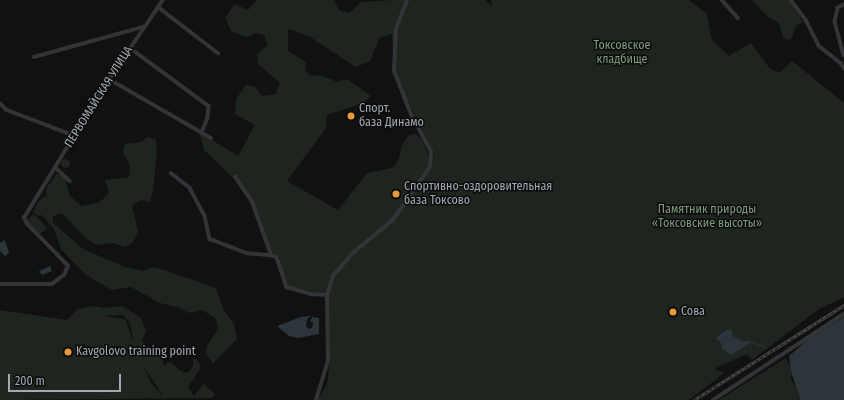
<!DOCTYPE html>
<meta charset="utf-8">
<style>
body{margin:0}
#map{position:relative;width:844px;height:400px;overflow:hidden;background:#111112;font-family:"Fira Sans Condensed",sans-serif}
div>[style]{position:absolute}
.green>*{inset:0;background:#1e251e}
.round{border-radius:50%}
.water>*{inset:0;background:#2b353a}
.stream>*{height:1px;margin:-0.5px;padding:0 0.5px;transform-origin:0.5px;border-radius:0.5px;background:#2b353a}
.minor>*{height:3.5px;margin:-1.75px;padding:0 1.75px;transform-origin:1.75px;border-radius:1.75px;background:#323437}
.rail>*{height:2.5px;margin-top:-1.25px;transform-origin:0;background:repeating-linear-gradient(90deg,#0c0c0d 0 3px,#494c50 0 6px);box-sizing:border-box;border-block:1px solid #494c50}
.dots>*{width:11px;height:11px;translate:-50% -50%;box-sizing:border-box;border:2px solid #0c0c0d;border-radius:50%}
span{translate:-50% -50%;white-space:nowrap;text-align:center;line-height:1.15;-webkit-text-stroke:3px #0c0c0d;paint-order:stroke}
.park-label{font-size:12px;color:#7d9c7b}
.street-label{font-size:12px;color:#a3a9b2}
.poi-label{font-size:12px;color:#a3a9b2}
.left{translate:0 -50%;text-align:left}
.scale{position:absolute;left:8px;top:374px;width:113px;height:18px;box-sizing:border-box;border:2px solid #a3a9b2;border-top:0;padding-left:5px;font-size:12px;line-height:14px;white-space:nowrap;color:#a3a9b2;-webkit-text-stroke:3px #0c0c0d;paint-order:stroke}
</style>
<div id="map">
<div class="green">
<i style="clip-path:polygon(evenodd,257px 0,334px 0,339px 10px,349px 13px,361px 2px,392px 0,486px 0,492px 7px,491px 0,689px 0,707px 14px,712px 40px,729px 56px,751px 43px,770px 69px,779px 73px,792px 61px,844px 103px,844px 297px,819px 309px,752px 360px,747px 354px,714px 369px,724px 373px,689px 400px,318px 400px,327px 384px,330px 360px,327px 344px,328px 295px,288px 286px,281px 269px,280px 257px,272px 254px,253px 201px,235px 177px,232px 177px,204px 150px,199px 132px,238px 156px,255px 125px,235px 114px,236px 99px,246px 85px,255px 87px,262px 96px,276px 94px,280px 83px,258px 64px,257px 54px,268px 45px,264px 35px,255px 33px,247px 37px,232px 32px,225px 18px,235px 4px,248px 10px,257px 0,288px 29px,310px 37px,356px 67px,370px 61px,380px 37px,392px 34px,394px 73px,433px 152px,430px 158px,422px 140px,416px 134px,409px 135px,402px 145px,398px 161px,392px 168px,367px 173px,338px 210px,287px 181px,326px 128px,327px 115px,364px 103px,371px 96px,347px 79px,338px 82px,319px 75px,312px 76px,305px 71px,306px 62px,288px 51px,288px 29px)"></i>
<i style="clip-path:polygon(752px 0,789px 0,803px 22px,796px 26px,792px 38px,788px 40px,783px 37px,779px 23px,768px 17px)"></i>
<i style="clip-path:polygon(148px 137px,156px 140px,157px 149px,153px 191px,150px 202px,141px 200px,132px 205px,138px 232px,132px 243px,125px 247px,113px 243px,96px 245px,84px 237px,62px 213px,53px 216px,53px 223px,83px 249px,125px 267px,142px 271px,155px 267px,216px 288px,224px 311px,234px 324px,237px 339px,213px 363px,206px 354px,207px 346px,218px 329px,217px 322px,214px 317px,202px 310px,189px 313px,177px 307px,160px 303px,131px 287px,112px 290px,86px 275px,61px 249px,54px 229px,42px 215px,38px 216px,33px 212px,38px 202px,47px 195px,46px 189px,56px 174px,64px 175px,70px 196px,81px 206px,100px 202px,109px 193px,105px 180px,129px 177px,130px 165px,123px 152px,125px 144px,141px 142px)"></i>
<i class="round" style="left:60.5px;top:158.5px;width:9px;height:9px"></i>
<i style="clip-path:polygon(34px 214px,47px 228px,40px 234px,27px 220px)"></i>
<i style="clip-path:polygon(evenodd,94px 306px,104px 308px,122px 306px,141px 318px,146px 331px,142px 340px,153px 354px,155px 347px,159px 347px,164px 366px,170px 361px,179px 370px,188px 373px,193px 366px,193px 359px,196px 359px,201px 367px,188px 387px,194px 396px,204px 384px,215px 394px,213px 398px,0 400px,0 310px,67px 320px,77px 309px,94px 306px,123px 315px,130px 323px,134px 344px,125px 319px,102px 316px,123px 315px,94px 306px,142px 365px,158px 388px,163px 397px,152px 384px,142px 365px)"></i>
<i style="clip-path:polygon(786px 358px,791px 369px,791px 380px,806px 400px,719px 400px)"></i>
</div>
<div class="water">
<i style="clip-path:polygon(5px 240px,9px 253px,5px 256px,0 251px,0 243px)"></i>
<i style="clip-path:polygon(50px 266px,52px 271px,42px 275px,39px 271px)"></i>
<i style="clip-path:polygon(311px 316px,307px 319px,306px 326px,309px 329px,312px 328px,313px 322px,310px 322px,312px 317px,319px 318px,319px 334px,298px 338px,289px 336px,277px 326px,301px 317px)"></i>
<i style="clip-path:polygon(844px 317px,844px 400px,801px 400px,791px 372px,789px 356px,812px 336px)"></i>
<i style="clip-path:polygon(726px 330px,731px 330px,733px 336px,743px 341px,752px 342px,731px 355px,721px 348px,722px 344px,716px 338px)"></i>
</div>
<div class="stream">
<i style="left:752px;top:342px;width:15px;rotate:23deg"></i>
<i style="left:775px;top:356px;width:5px;rotate:-22deg"></i>
</div>
<div class="minor">
<i style="left:722px;top:0;width:24px;rotate:48deg"></i>
<i style="left:791px;top:0;width:25px;rotate:53deg"></i>
<i style="left:806px;top:20px;width:29px;rotate:63deg"></i>
<i style="left:819px;top:46px;width:28px;rotate:38deg"></i>
<i style="left:841px;top:63px;width:6px;rotate:59deg"></i>
<i style="left:844px;top:5px;width:7px;rotate:153deg"></i>
<i style="left:838px;top:8px;width:14px;rotate:102deg"></i>
<i style="left:835px;top:22px;width:34px;rotate:75deg"></i>
<i style="left:158px;top:7px;width:76px;rotate:37.5deg"></i>
<i style="left:130px;top:48px;width:98px;rotate:36.3deg"></i>
<i style="left:209px;top:106px;width:12px;rotate:95deg"></i>
<i style="left:208px;top:118px;width:16px;rotate:112deg"></i>
<i style="left:34px;top:57px;width:113px;rotate:-15.4deg"></i>
<i style="left:109px;top:79px;width:118px;rotate:30deg"></i>
<i style="left:0;top:103px;width:10px;rotate:45deg"></i>
<i style="left:7px;top:110px;width:73px;rotate:20.9deg"></i>
<i style="left:56px;top:168px;width:19px;rotate:43deg"></i>
<i style="left:171px;top:173px;width:24px;rotate:38deg"></i>
<i style="left:190px;top:188px;width:32px;rotate:62deg"></i>
<i style="left:205px;top:216px;width:24px;rotate:78deg"></i>
<i style="left:210px;top:239px;width:39px;rotate:21deg"></i>
<i style="left:246px;top:253px;width:25px;rotate:5deg"></i>
<i style="left:271px;top:255px;width:56px;rotate:-109.7deg"></i>
<i style="left:252px;top:202px;width:30px;rotate:-124deg"></i>
<i style="left:271px;top:255px;width:6px;rotate:18deg"></i>
<i style="left:277px;top:257px;width:32px;rotate:72deg"></i>
<i style="left:287px;top:287px;width:26px;rotate:16deg"></i>
<i style="left:312px;top:294px;width:15px;rotate:4deg"></i>
<i style="left:0;top:284px;width:52px"></i>
<i style="left:52px;top:284px;width:15px;rotate:-37deg"></i>
<i style="left:64px;top:275px;width:10px;rotate:-66deg"></i>
<i style="left:68px;top:266px;width:59px;rotate:-134.3deg"></i>
<i style="left:27px;top:224px;width:7px;rotate:-117deg"></i>
<i style="left:24px;top:218px;width:150px;rotate:-58.6deg"></i>
<i style="left:102px;top:90px;width:109px;rotate:-55.9deg"></i>
<i style="left:316px;top:400px;width:41px;rotate:-72.9deg"></i>
<i style="left:328px;top:361px;width:66px;rotate:-90.9deg"></i>
<i style="left:327px;top:295px;width:20px;rotate:-72deg"></i>
<i style="left:333px;top:276px;width:32px;rotate:-49deg"></i>
<i style="left:354px;top:252px;width:50px;rotate:-39.4deg"></i>
<i style="left:393px;top:220px;width:65px;rotate:-55.1deg"></i>
<i style="left:430px;top:167px;width:15px;rotate:-86deg"></i>
<i style="left:431px;top:152px;width:40px;rotate:-118deg"></i>
<i style="left:412px;top:117px;width:49px;rotate:-111.4deg"></i>
<i style="left:394px;top:71px;width:42px;rotate:-87.3deg"></i>
<i style="left:396px;top:29px;width:31px;rotate:-69deg"></i>
<i style="left:713px;top:400px;width:157px;rotate:-33.3deg"></i>
</div>
<div class="rail">
<i style="left:694px;top:400px;width:178px;rotate:-32.3deg"></i>
</div>
<div class="dots">
<i style="left:351px;top:116px;background:#e59937"></i>
<i style="left:396px;top:194px;background:#e59937"></i>
<i style="left:673px;top:312px;background:#e59937"></i>
<i style="left:68px;top:352px;background:#e59937"></i>
</div>
<div class="park-label">
<span style="left:622px;top:53px">Токсовское<br>кладбище</span>
<span style="left:707px;top:217px">Памятник природы<br>«Токсовские высоты»</span>
</div>
<div class="street-label">
<span style="left:99px;top:97px;rotate:-58deg">ПЕРВОМАЙСКАЯ УЛИЦА</span>
</div>
<div class="poi-label">
<span class="left" style="left:359px;top:116px">Спорт.<br>база Динамо</span>
<span class="left" style="left:404px;top:194px">Спортивно-оздоровительная<br>база Токсово</span>
<span class="left" style="left:681px;top:312px">Сова</span>
<span class="left" style="left:76px;top:352px">Kavgolovo training point</span>
</div>
<div class="scale">200 m</div>
</div>
